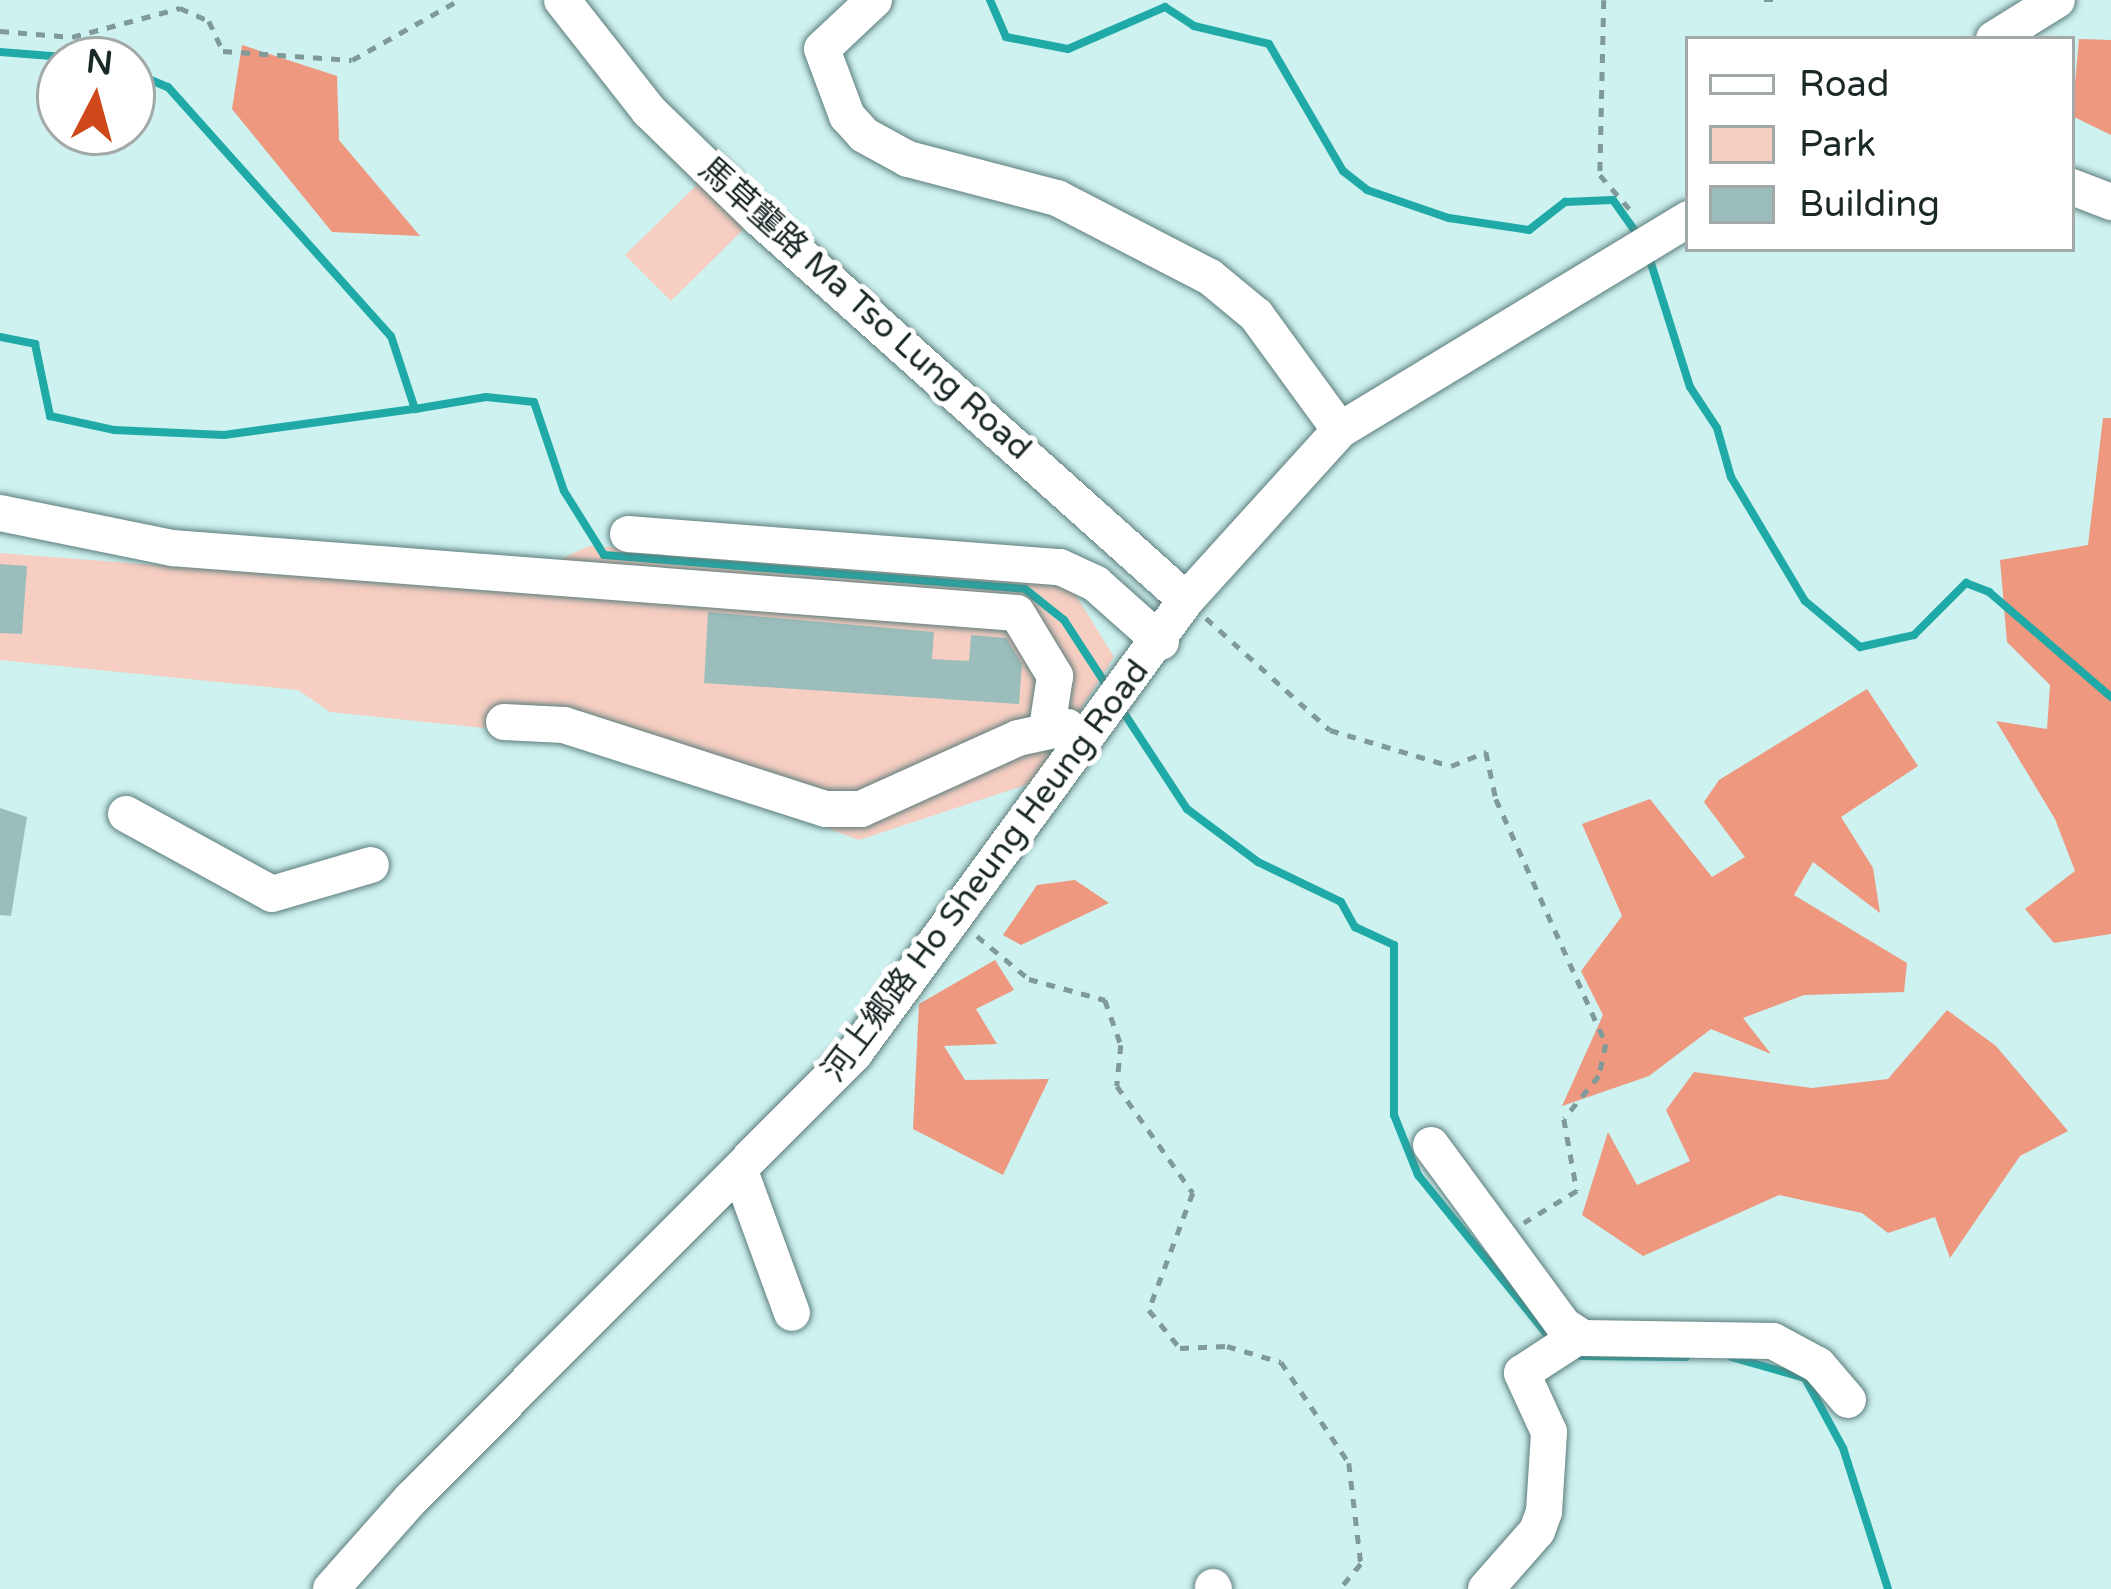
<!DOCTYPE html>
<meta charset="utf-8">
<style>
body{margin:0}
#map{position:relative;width:2111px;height:1589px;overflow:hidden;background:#cef2f0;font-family:"Varela Round","Noto Sans SC",sans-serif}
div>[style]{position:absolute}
.green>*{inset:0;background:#f7cec2}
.forest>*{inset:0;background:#ed987f}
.stream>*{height:8px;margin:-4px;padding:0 4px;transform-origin:4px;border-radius:4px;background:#20aaa7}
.building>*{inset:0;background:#9bbebc}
.path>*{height:4.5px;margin-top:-2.25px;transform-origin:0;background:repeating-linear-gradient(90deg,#7f9a98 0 9px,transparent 0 18px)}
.roads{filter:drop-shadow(0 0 3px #5c7d7b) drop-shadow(0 0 3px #5c7d7b)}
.minor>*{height:36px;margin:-18px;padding:0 18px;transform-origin:18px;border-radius:18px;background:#fff}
span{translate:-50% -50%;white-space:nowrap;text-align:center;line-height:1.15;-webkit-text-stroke:10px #fff;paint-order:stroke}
.street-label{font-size:33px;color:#1a2827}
.legend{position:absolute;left:1685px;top:36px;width:390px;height:216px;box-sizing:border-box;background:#fff;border:3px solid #a3a9a9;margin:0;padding:15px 21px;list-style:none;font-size:36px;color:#1a2827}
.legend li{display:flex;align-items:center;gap:24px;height:60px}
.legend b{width:60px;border:3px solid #a3a9a9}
.north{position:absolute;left:36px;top:36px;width:120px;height:120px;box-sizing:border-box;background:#fff;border:3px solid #a3a9a9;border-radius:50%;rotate:6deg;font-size:33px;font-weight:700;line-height:48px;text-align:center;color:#1a2827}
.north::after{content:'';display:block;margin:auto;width:42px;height:54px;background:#cf4819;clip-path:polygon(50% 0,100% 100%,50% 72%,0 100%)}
</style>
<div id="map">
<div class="green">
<i style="clip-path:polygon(704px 178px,749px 224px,671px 301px,625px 255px)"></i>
<i style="clip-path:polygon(589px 546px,1026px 574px,1069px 584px,1114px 657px,1035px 782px,859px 840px,579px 738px,330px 712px,298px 690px,0 660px,0 553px,492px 591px)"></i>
</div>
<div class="forest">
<i style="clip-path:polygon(2079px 39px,2111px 40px,2111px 135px,2072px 116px)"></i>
<i style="clip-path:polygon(242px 45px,337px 76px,339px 140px,420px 236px,332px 232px,232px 109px)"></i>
<i style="clip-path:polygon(2103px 418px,2111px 418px,2111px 934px,2054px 943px,2025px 909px,2075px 871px,2055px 819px,1996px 721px,2047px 729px,2050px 685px,2007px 642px,2000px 560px,2088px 545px)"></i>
<i style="clip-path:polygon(1867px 689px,1918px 766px,1841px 817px,1873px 868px,1880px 913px,1813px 862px,1794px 895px,1907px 963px,1904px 992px,1804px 995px,1743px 1018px,1771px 1054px,1711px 1029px,1649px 1076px,1562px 1106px,1603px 1015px,1581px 971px,1622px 916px,1582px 824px,1650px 799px,1712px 877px,1745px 857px,1704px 802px,1719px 780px)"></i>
<i style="clip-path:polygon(1075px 880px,1109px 903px,1021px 945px,1003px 935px,1037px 885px)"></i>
<i style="clip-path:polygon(995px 960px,1014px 990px,976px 1009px,997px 1044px,944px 1046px,965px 1080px,1049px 1079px,1003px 1175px,913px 1129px,919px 1004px)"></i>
<i style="clip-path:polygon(1947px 1010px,1996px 1046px,2068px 1131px,2020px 1156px,1950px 1258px,1935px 1217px,1888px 1233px,1862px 1213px,1779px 1195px,1643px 1256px,1582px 1215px,1608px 1132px,1637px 1185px,1690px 1161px,1666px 1110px,1694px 1072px,1812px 1088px,1888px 1079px)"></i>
</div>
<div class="stream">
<i style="left:990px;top:0;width:40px;rotate:66.6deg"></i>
<i style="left:1006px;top:37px;width:63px;rotate:11deg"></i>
<i style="left:1068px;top:49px;width:106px;rotate:-23.4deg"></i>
<i style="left:1165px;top:7px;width:35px;rotate:33deg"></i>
<i style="left:1194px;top:26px;width:77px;rotate:13.5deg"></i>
<i style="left:1269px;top:44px;width:147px;rotate:59.8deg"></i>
<i style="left:1343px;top:171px;width:31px;rotate:38deg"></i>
<i style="left:1367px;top:190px;width:87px;rotate:18.9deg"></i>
<i style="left:1449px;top:218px;width:81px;rotate:8.5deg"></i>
<i style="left:1529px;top:230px;width:46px;rotate:-37.9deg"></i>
<i style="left:1565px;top:202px;width:48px;rotate:-2.4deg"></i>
<i style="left:1613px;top:200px;width:47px;rotate:54.6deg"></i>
<i style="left:0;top:52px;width:103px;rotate:4.4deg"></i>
<i style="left:132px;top:72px;width:39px;rotate:23deg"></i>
<i style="left:168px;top:87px;width:334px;rotate:48.2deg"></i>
<i style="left:391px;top:336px;width:77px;rotate:71.8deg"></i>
<i style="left:415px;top:409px;width:72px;rotate:-9.6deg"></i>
<i style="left:486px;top:397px;width:48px;rotate:5.9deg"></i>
<i style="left:534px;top:402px;width:94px;rotate:71.4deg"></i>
<i style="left:564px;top:491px;width:75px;rotate:58deg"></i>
<i style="left:604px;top:555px;width:422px;rotate:4.6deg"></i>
<i style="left:1025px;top:589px;width:50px;rotate:38.5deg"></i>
<i style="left:1064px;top:620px;width:82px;rotate:56.9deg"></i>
<i style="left:1649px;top:257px;width:136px;rotate:72.5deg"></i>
<i style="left:1690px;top:387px;width:49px;rotate:56.6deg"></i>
<i style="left:1717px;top:428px;width:51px;rotate:74.1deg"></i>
<i style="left:1731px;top:477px;width:144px;rotate:59.2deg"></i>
<i style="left:1805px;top:601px;width:72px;rotate:39.9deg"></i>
<i style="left:1860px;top:647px;width:55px;rotate:-12.5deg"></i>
<i style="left:1914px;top:635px;width:74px;rotate:-45deg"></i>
<i style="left:1966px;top:583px;width:25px;rotate:21deg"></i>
<i style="left:1989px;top:592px;width:161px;rotate:40.7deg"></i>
<i style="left:0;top:337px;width:36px;rotate:11deg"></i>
<i style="left:35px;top:344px;width:74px;rotate:78.2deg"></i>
<i style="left:50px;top:416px;width:66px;rotate:12.3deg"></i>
<i style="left:114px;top:430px;width:110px;rotate:2.6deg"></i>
<i style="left:224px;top:435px;width:193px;rotate:-7.8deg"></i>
<i style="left:1120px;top:707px;width:122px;rotate:56.7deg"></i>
<i style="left:1187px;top:809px;width:89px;rotate:36.7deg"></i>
<i style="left:1258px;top:862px;width:92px;rotate:25.7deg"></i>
<i style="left:1341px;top:902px;width:29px;rotate:61deg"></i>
<i style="left:1355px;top:927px;width:43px;rotate:24.8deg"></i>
<i style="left:1394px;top:945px;width:170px;rotate:90deg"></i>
<i style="left:1394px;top:1115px;width:65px;rotate:68.2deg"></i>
<i style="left:1418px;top:1175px;width:216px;rotate:51deg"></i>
<i style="left:1581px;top:1356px;width:105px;rotate:0.5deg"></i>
<i style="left:1731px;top:1357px;width:77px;rotate:15.8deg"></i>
<i style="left:1805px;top:1378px;width:80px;rotate:61.5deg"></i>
<i style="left:1843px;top:1448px;width:148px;rotate:72.3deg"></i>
</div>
<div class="building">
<i style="clip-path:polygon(0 564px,27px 566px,22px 634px,0 633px)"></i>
<i style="clip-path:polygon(708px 612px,934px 632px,932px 659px,969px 661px,971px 635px,1006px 638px,1022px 664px,1019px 704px,704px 683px)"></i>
<i style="clip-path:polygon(0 808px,27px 817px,11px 916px,0 915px)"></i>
</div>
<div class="path">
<i style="left:1604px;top:0;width:175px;rotate:91.3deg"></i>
<i style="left:1600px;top:175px;width:53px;rotate:48.8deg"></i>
<i style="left:1764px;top:0;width:12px"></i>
<i style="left:0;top:31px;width:72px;rotate:4.8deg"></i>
<i style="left:72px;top:37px;width:112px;rotate:-15deg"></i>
<i style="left:180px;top:8px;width:32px;rotate:24deg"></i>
<i style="left:209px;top:21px;width:33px;rotate:65deg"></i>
<i style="left:223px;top:51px;width:129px;rotate:4deg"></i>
<i style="left:352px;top:60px;width:123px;rotate:-29.3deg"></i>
<i style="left:1206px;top:618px;width:167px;rotate:42.1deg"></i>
<i style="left:1330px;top:730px;width:126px;rotate:16.6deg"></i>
<i style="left:1451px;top:766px;width:38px;rotate:-22deg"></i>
<i style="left:1486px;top:752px;width:48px;rotate:78deg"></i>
<i style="left:1496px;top:799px;width:269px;rotate:65.8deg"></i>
<i style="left:1606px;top:1044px;width:33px;rotate:102deg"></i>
<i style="left:1599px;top:1076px;width:55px;rotate:129.1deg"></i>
<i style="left:1564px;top:1119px;width:73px;rotate:79.8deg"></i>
<i style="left:1577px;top:1191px;width:62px;rotate:148.9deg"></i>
<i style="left:977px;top:936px;width:67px;rotate:39.6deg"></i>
<i style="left:1029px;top:979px;width:79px;rotate:15.4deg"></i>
<i style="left:1105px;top:1000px;width:48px;rotate:70.4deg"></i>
<i style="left:1121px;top:1045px;width:41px;rotate:95.6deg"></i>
<i style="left:1117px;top:1086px;width:131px;rotate:54.6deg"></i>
<i style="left:1193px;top:1193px;width:125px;rotate:110.6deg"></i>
<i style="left:1149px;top:1310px;width:49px;rotate:50.8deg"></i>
<i style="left:1180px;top:1348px;width:47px;rotate:-2.4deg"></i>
<i style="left:1227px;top:1346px;width:56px;rotate:16.5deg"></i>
<i style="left:1281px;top:1362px;width:122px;rotate:56deg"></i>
<i style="left:1349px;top:1463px;width:102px;rotate:83.2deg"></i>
<i style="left:1361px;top:1564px;width:33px;rotate:130deg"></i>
</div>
<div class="roads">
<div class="minor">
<i style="left:562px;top:0;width:141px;rotate:51.9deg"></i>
<i style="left:649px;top:111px;width:152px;rotate:44.2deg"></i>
<i style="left:758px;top:217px;width:574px;rotate:41.82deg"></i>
<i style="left:874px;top:0;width:71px;rotate:136.7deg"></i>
<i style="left:822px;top:49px;width:72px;rotate:69.5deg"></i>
<i style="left:847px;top:116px;width:25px;rotate:48deg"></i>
<i style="left:864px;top:135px;width:50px;rotate:28.6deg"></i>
<i style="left:908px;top:159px;width:154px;rotate:14.7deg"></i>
<i style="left:1057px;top:198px;width:172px;rotate:27.3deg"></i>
<i style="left:1210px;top:277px;width:60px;rotate:39.6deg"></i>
<i style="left:1256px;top:315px;width:142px;rotate:53.9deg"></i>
<i style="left:1994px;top:39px;width:74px;rotate:-31.8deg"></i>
<i style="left:2072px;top:187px;width:42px;rotate:21deg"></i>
<i style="left:0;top:513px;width:176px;rotate:11.5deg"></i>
<i style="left:172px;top:548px;width:847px;rotate:4.4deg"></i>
<i style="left:1017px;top:613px;width:74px;rotate:58.9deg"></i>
<i style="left:1055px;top:676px;width:53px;rotate:98.7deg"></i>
<i style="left:628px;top:534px;width:433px;rotate:4.4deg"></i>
<i style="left:1060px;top:567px;width:40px;rotate:25deg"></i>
<i style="left:1096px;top:584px;width:87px;rotate:41.7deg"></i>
<i style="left:504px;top:722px;width:60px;rotate:2.9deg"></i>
<i style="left:564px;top:725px;width:275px;rotate:17.8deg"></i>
<i style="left:826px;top:809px;width:35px"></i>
<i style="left:861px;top:809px;width:172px;rotate:-24.3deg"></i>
<i style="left:1018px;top:738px;width:51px;rotate:-12.4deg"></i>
<i style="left:126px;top:814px;width:166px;rotate:28.7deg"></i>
<i style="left:272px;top:894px;width:103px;rotate:-16.3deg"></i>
<i style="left:1431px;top:1145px;width:223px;rotate:53.7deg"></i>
<i style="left:1563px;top:1325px;width:24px;rotate:33deg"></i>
<i style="left:1583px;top:1338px;width:190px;rotate:0.9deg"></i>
<i style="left:1773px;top:1341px;width:51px;rotate:28.1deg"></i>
<i style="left:1818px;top:1365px;width:46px;rotate:49.4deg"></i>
<i style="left:740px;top:1171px;width:151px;rotate:69.9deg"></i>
<i style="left:1213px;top:1587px;width:2px;rotate:63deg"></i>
<i style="left:331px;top:1589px;width:120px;rotate:-48.4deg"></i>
<i style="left:411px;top:1499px;width:628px;rotate:-45.13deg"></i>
<i style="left:854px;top:1054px;width:562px;rotate:-53.82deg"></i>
<i style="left:1186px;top:600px;width:229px;rotate:-47.8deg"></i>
<i style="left:1340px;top:430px;width:407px;rotate:-31.2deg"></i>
<i style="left:1486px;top:1589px;width:77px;rotate:-48.7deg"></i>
<i style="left:1537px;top:1531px;width:20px;rotate:-70deg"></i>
<i style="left:1544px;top:1512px;width:80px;rotate:-86.4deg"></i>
<i style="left:1549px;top:1432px;width:65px;rotate:-114.6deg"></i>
<i style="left:1522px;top:1373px;width:68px;rotate:-33deg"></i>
</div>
</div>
<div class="street-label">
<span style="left:865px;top:309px;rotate:42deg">馬草壟路 Ma Tso Lung Road</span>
<span style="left:986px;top:871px;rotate:-53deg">河上鄉路 Ho Sheung Heung Road</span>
</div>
<ul class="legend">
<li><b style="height:15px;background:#fff"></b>Road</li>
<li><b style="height:33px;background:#f7cec2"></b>Park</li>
<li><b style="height:33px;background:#9bbebc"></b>Building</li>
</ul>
<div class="north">N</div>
</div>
